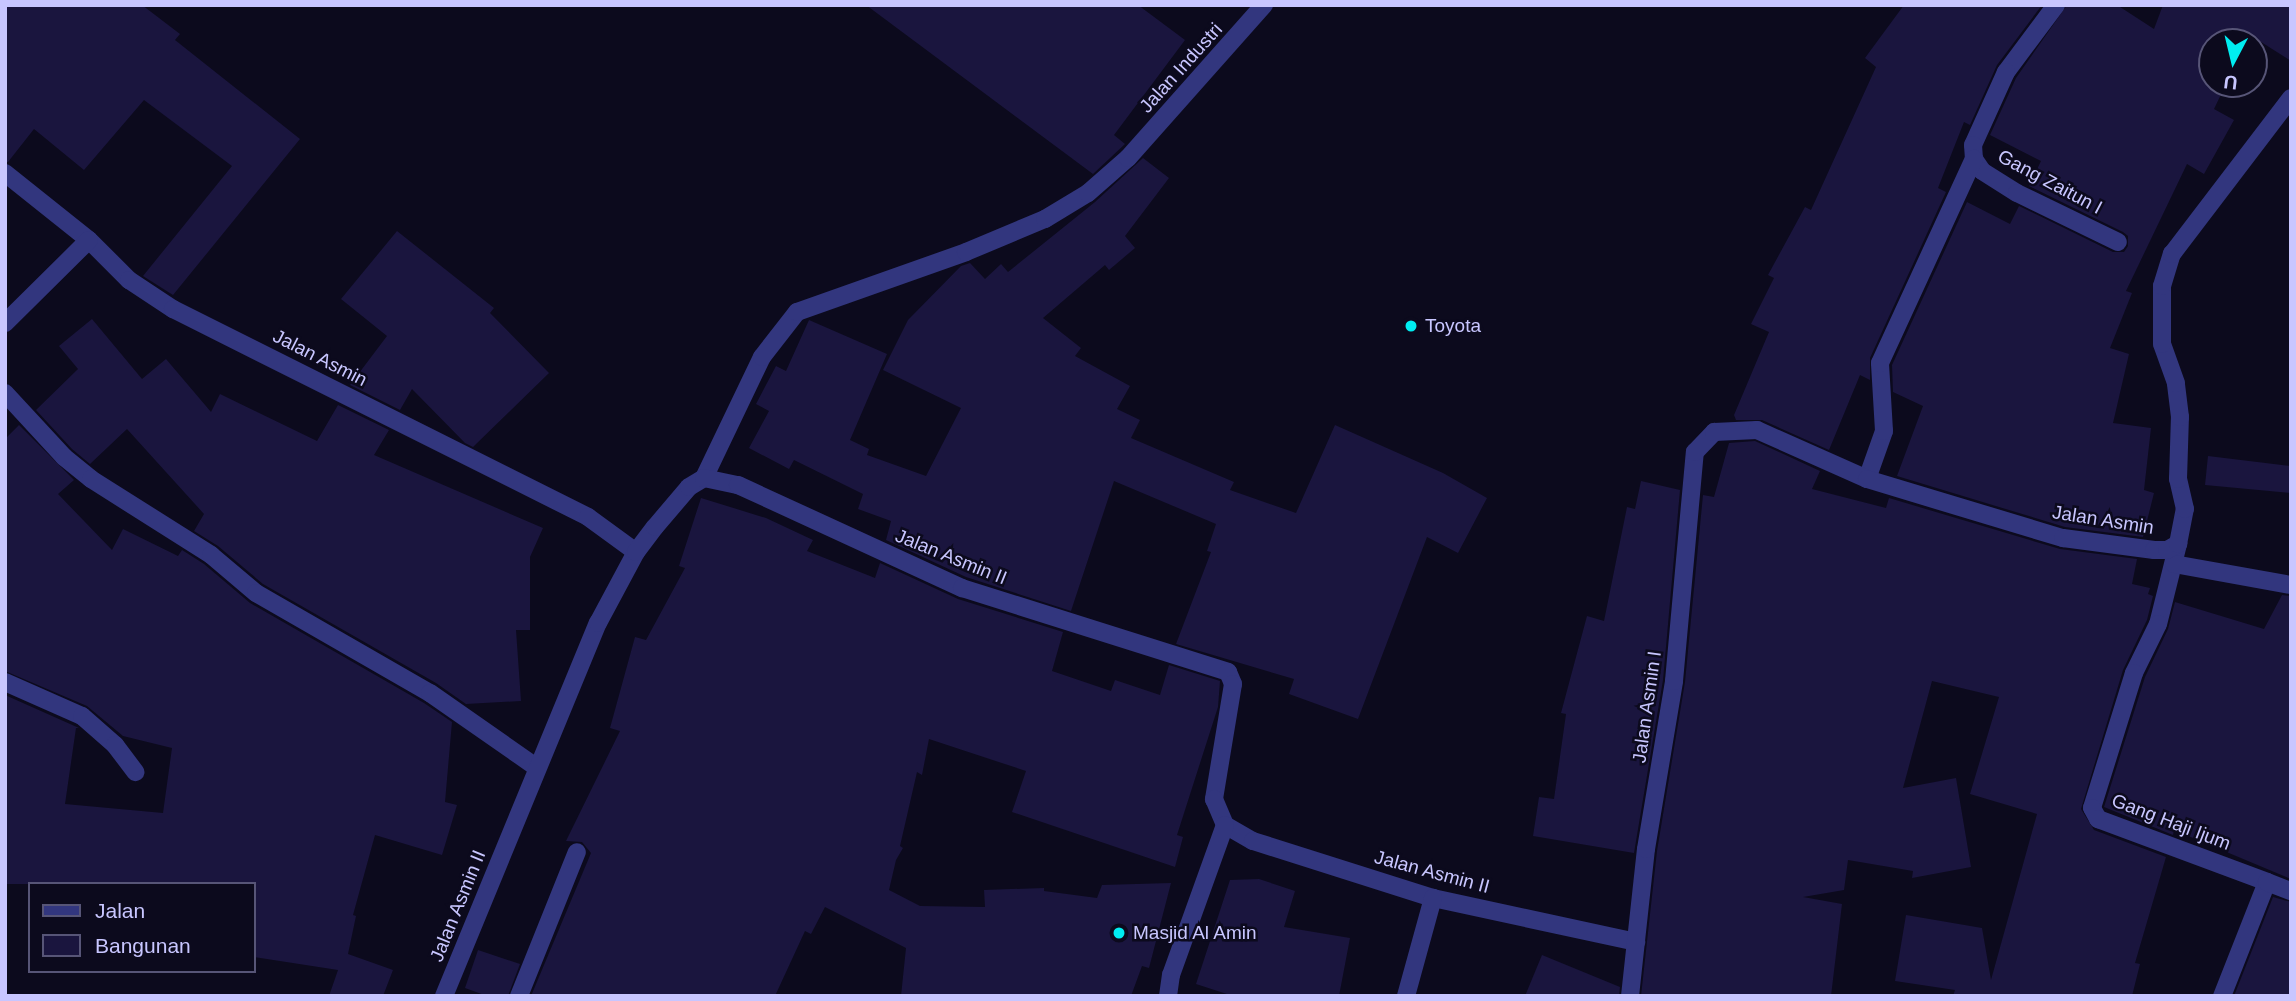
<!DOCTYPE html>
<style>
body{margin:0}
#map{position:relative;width:2296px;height:1001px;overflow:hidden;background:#0c0a1d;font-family:Helvetica,sans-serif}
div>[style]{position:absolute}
.building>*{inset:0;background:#1a153e}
.minor>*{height:18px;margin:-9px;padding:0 9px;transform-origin:9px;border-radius:9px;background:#32367e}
.dots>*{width:19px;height:19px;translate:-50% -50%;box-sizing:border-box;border:4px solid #0c0a1d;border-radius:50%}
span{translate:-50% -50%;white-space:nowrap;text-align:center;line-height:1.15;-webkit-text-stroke:5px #0c0a1d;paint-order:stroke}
.street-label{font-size:19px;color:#c8c6ff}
.poi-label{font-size:19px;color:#c8c6ff}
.left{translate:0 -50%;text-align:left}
.frame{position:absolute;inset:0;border:7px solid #c8c6ff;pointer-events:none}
.legend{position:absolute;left:28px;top:882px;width:228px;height:91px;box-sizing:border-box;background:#0c0a1d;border:2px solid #575577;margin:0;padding:9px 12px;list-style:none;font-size:21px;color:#c8c6ff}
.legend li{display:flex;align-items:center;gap:14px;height:35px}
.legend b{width:35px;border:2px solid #575577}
.north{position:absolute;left:2198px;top:28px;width:70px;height:70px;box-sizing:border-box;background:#0c0a1d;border:2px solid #575577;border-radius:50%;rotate:187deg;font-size:19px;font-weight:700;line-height:28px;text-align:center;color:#c8c6ff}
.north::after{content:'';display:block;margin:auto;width:24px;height:32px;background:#00edf1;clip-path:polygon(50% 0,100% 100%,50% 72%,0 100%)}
</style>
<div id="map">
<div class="building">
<i style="clip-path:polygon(5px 5px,142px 5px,180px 34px,175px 40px,300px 139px,173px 295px,143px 276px,232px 166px,144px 100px,84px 170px,34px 129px,8px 162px,5px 162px)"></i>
<i style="clip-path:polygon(866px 5px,1138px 5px,1185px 40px,1114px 135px,1125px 144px,1093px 174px)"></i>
<i style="clip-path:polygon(1904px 5px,2042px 5px,1997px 65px,1970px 125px,1964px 122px,1938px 188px,1946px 192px,1870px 358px,1870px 380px,1860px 375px,1829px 450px,1762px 420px,1736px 420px,1734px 415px,1769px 332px,1751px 324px,1774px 278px,1768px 275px,1805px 207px,1811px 210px,1876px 67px,1865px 58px)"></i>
<i style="clip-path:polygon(2067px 5px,2117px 5px,2154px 29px,2163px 5px,2291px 5px,2291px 61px,2250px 35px,2246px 42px,2212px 42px,2212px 84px,2226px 84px,2214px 109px,2234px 120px,2204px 174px,2187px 164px,2126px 291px,2132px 293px,2110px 348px,2129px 354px,2113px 423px,2151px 428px,2144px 490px,2154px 493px,2143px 537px,2065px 527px,1897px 476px,1923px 406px,1893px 392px,1892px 365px,1967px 202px,2010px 224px,2019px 206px,2113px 252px,2124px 252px,2128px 246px,2128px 236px,2123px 232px,2029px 186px,2041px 161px,1990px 135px,2016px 78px)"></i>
<i style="clip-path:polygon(1143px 158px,1169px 178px,1125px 236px,1135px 248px,1109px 270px,1105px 265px,1043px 318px,1081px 348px,1075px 356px,1130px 386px,1117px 409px,1140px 420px,1131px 438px,1234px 482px,1230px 490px,1296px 513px,1335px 425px,1443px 473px,1487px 498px,1458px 553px,1427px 537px,1358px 719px,1289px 694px,1294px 679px,1176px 644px,1211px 552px,1207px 551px,1216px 524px,1114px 481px,1071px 611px,966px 577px,886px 540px,891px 521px,858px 509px,863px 494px,794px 460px,789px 469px,749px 448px,769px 411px,756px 404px,776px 366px,786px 371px,809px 320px,887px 354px,850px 440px,869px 449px,867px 455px,926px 476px,961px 408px,883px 370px,908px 320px,961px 266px,970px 263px,985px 279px,1001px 264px,1008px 272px,1095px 202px)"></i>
<i style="clip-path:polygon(397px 231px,494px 308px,490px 313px,549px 373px,473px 447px,465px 443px,412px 389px,400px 410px,350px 385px,387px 336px,341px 299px)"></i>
<i style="clip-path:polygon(92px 319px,142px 379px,166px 359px,211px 412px,220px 394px,317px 441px,338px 405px,389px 430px,374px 455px,543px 528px,530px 557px,530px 630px,516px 630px,521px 701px,466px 704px,436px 683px,263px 584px,218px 546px,194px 531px,204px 514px,127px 429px,90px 464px,72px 449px,36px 410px,78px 369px,59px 346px)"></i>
<i style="clip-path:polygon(19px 425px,74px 480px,58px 494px,112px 550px,123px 529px,178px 556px,182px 550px,204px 564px,250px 603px,424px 703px,452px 722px,445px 802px,457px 805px,442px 855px,375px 835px,353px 915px,356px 916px,348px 954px,393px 970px,383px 996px,329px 996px,338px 970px,254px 957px,254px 884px,5px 884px,5px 695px,79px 728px,76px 728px,65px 804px,163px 813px,172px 748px,123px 736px,87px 706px,5px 671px,5px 439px)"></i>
<i style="clip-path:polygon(1755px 441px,1820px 471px,1812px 489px,1886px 508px,1889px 498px,2060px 549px,2137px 559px,2132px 584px,2150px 588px,2148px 594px,2153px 596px,2147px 620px,2123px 670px,2081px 809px,2094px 830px,2166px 857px,2135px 963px,2140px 964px,2132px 996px,1953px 996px,1955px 990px,1895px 981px,1906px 915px,1982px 928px,1991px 980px,2037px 814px,1970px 794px,1999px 697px,1932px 681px,1903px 788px,1956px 778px,1971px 867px,1912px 878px,1913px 871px,1848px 860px,1844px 890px,1803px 897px,1842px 904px,1831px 996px,1641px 996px,1657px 851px,1685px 682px,1703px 495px,1714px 497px,1729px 443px)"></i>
<i style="clip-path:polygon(2208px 456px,2291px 466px,2291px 493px,2205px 485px)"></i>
<i style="clip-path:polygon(1641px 481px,1680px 490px,1663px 680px,1634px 853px,1533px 836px,1539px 797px,1554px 799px,1566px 714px,1561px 713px,1587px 616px,1604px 621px,1627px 507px,1635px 509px)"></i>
<i style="clip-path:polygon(701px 498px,766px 518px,813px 540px,807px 551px,875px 578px,880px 563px,958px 599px,1063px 632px,1052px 671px,1111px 691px,1115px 680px,1160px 695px,1169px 665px,1220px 681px,1218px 707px,1177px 835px,1183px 837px,1175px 867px,1012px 812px,1026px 771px,929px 739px,922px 775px,917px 772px,900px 846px,903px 848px,896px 860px,889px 890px,920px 906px,985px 907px,984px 890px,1044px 888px,1044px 891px,1097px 898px,1102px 885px,1171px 883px,1149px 968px,1142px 966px,1131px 996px,901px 996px,906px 948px,825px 907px,811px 934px,805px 931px,775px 996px,531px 996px,591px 853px,582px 842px,566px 841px,620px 731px,610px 728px,635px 637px,646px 640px,685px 568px,679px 566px)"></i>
<i style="clip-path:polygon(2282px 595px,2291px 596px,2291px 879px,2174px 830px,2173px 835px,2104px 807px,2145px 677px,2168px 629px,2175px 602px,2264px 629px)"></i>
<i style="clip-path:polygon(1259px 879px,1295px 891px,1284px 927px,1350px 938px,1339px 996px,1233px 996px,1196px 984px,1230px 880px)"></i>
<i style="clip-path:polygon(2273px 897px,2291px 902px,2291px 996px,2234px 996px)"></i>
<i style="clip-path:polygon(478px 950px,520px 964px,508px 996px,487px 996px,465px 988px)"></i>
<i style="clip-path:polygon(1542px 955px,1620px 987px,1619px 996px,1525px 996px)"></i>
</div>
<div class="minor">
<i style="left:2056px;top:5px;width:84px;rotate:126.7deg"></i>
<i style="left:2006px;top:72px;width:80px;rotate:114.3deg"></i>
<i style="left:1973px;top:145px;width:14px;rotate:86deg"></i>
<i style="left:1974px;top:159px;width:14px;rotate:56deg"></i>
<i style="left:1982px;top:171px;width:41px;rotate:32.2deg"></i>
<i style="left:2017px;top:193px;width:112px;rotate:25.9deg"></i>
<i style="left:5px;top:173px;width:107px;rotate:38.6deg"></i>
<i style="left:89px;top:240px;width:57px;rotate:45deg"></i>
<i style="left:129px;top:280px;width:53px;rotate:33.4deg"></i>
<i style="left:173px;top:309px;width:464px;rotate:26.6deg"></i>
<i style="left:588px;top:517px;width:59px;rotate:36.1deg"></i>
<i style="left:5px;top:323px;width:118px;rotate:-44.7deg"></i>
<i style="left:5px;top:393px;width:87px;rotate:47.3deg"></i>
<i style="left:64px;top:457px;width:35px;rotate:39deg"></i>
<i style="left:91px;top:479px;width:142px;rotate:32.3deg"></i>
<i style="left:211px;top:555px;width:59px;rotate:40.2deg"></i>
<i style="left:256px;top:593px;width:201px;rotate:29.9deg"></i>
<i style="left:430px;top:693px;width:129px;rotate:34.9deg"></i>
<i style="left:704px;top:478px;width:134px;rotate:-64.4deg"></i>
<i style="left:762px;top:357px;width:57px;rotate:-52.1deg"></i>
<i style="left:797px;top:312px;width:179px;rotate:-19.5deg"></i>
<i style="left:966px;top:252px;width:86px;rotate:-22.7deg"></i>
<i style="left:1045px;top:219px;width:50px;rotate:-31.2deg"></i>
<i style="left:1088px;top:193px;width:53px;rotate:-41.2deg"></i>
<i style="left:1128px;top:158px;width:205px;rotate:-48.4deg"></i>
<i style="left:1867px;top:479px;width:51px;rotate:-70.5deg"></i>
<i style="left:1884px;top:431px;width:68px;rotate:-93.4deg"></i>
<i style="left:1880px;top:363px;width:225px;rotate:-65.3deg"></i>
<i style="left:2178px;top:544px;width:82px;rotate:104deg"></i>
<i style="left:2158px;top:624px;width:55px;rotate:116.1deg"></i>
<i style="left:2134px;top:673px;width:141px;rotate:107.3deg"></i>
<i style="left:2092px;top:808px;width:13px;rotate:61deg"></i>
<i style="left:2098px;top:819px;width:180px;rotate:20.4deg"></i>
<i style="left:2267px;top:882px;width:123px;rotate:111.5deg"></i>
<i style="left:2174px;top:564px;width:119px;rotate:10.2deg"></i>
<i style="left:5px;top:682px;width:84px;rotate:23.8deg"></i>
<i style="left:82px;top:716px;width:44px;rotate:41.3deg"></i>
<i style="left:115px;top:745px;width:34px;rotate:53deg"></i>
<i style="left:2267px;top:882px;width:26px;rotate:21deg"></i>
<i style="left:444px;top:996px;width:404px;rotate:-67.6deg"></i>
<i style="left:598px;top:623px;width:81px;rotate:-61.8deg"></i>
<i style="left:636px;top:552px;width:31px;rotate:-53deg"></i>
<i style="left:655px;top:527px;width:52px;rotate:-49.6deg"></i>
<i style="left:689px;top:487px;width:17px;rotate:-31deg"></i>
<i style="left:704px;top:478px;width:35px;rotate:12deg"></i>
<i style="left:738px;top:485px;width:247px;rotate:24.7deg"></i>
<i style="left:962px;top:588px;width:279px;rotate:17.5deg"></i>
<i style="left:1228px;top:672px;width:13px;rotate:67deg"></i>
<i style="left:1233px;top:684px;width:117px;rotate:99.4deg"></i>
<i style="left:1214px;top:799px;width:28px;rotate:67deg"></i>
<i style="left:1225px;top:825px;width:32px;rotate:30deg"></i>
<i style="left:1253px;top:841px;width:189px;rotate:17.6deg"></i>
<i style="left:1433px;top:898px;width:208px;rotate:12.2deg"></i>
<i style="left:519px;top:996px;width:155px;rotate:-68.1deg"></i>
<i style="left:1168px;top:996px;width:21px;rotate:-82deg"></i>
<i style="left:1171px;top:975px;width:159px;rotate:-70.2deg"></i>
<i style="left:1406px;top:996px;width:102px;rotate:-74.6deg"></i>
<i style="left:1630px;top:996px;width:148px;rotate:-83.8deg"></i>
<i style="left:1646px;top:849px;width:170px;rotate:-80.5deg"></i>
<i style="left:1674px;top:681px;width:230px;rotate:-84.8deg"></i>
<i style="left:1695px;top:452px;width:28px;rotate:-46deg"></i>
<i style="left:1714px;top:432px;width:43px;rotate:-2.7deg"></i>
<i style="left:1757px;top:430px;width:120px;rotate:24deg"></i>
<i style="left:1867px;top:479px;width:205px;rotate:16.8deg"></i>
<i style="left:2063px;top:538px;width:92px;rotate:7.5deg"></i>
<i style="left:2154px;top:550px;width:13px"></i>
<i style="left:2167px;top:550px;width:13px;rotate:-29deg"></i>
<i style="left:2178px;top:544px;width:36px;rotate:-79deg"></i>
<i style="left:2185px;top:509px;width:31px;rotate:-103deg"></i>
<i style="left:2178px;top:479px;width:62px;rotate:-88.2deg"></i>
<i style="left:2180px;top:417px;width:34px;rotate:-97deg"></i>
<i style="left:2176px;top:383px;width:41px;rotate:-109.7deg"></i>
<i style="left:2162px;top:344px;width:58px;rotate:-90deg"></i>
<i style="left:2162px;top:286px;width:34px;rotate:-73deg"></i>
<i style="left:2172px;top:254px;width:196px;rotate:-52.7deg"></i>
</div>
<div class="dots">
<i style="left:1411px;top:326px;background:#00edf1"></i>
<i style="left:1119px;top:933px;background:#00edf1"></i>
</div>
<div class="street-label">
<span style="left:1181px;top:68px;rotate:-48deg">Jalan Industri</span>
<span style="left:2050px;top:182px;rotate:28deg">Gang Zaitun I</span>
<span style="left:320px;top:358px;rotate:27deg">Jalan Asmin</span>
<span style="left:2103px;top:520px;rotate:9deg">Jalan Asmin</span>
<span style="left:951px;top:557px;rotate:22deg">Jalan Asmin II</span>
<span style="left:1647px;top:707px;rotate:-82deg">Jalan Asmin I</span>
<span style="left:2171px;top:822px;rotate:21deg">Gang Haji Ijum</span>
<span style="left:1432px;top:872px;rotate:15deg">Jalan Asmin II</span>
<span style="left:458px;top:906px;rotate:-68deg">Jalan Asmin II</span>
</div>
<div class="poi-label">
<span class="left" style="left:1425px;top:326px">Toyota</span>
<span class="left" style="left:1133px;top:933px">Masjid Al Amin</span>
</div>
<div class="frame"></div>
<ul class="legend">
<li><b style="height:9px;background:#32367e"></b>Jalan</li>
<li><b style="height:19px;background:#1a153e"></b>Bangunan</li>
</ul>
<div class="north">U</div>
</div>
